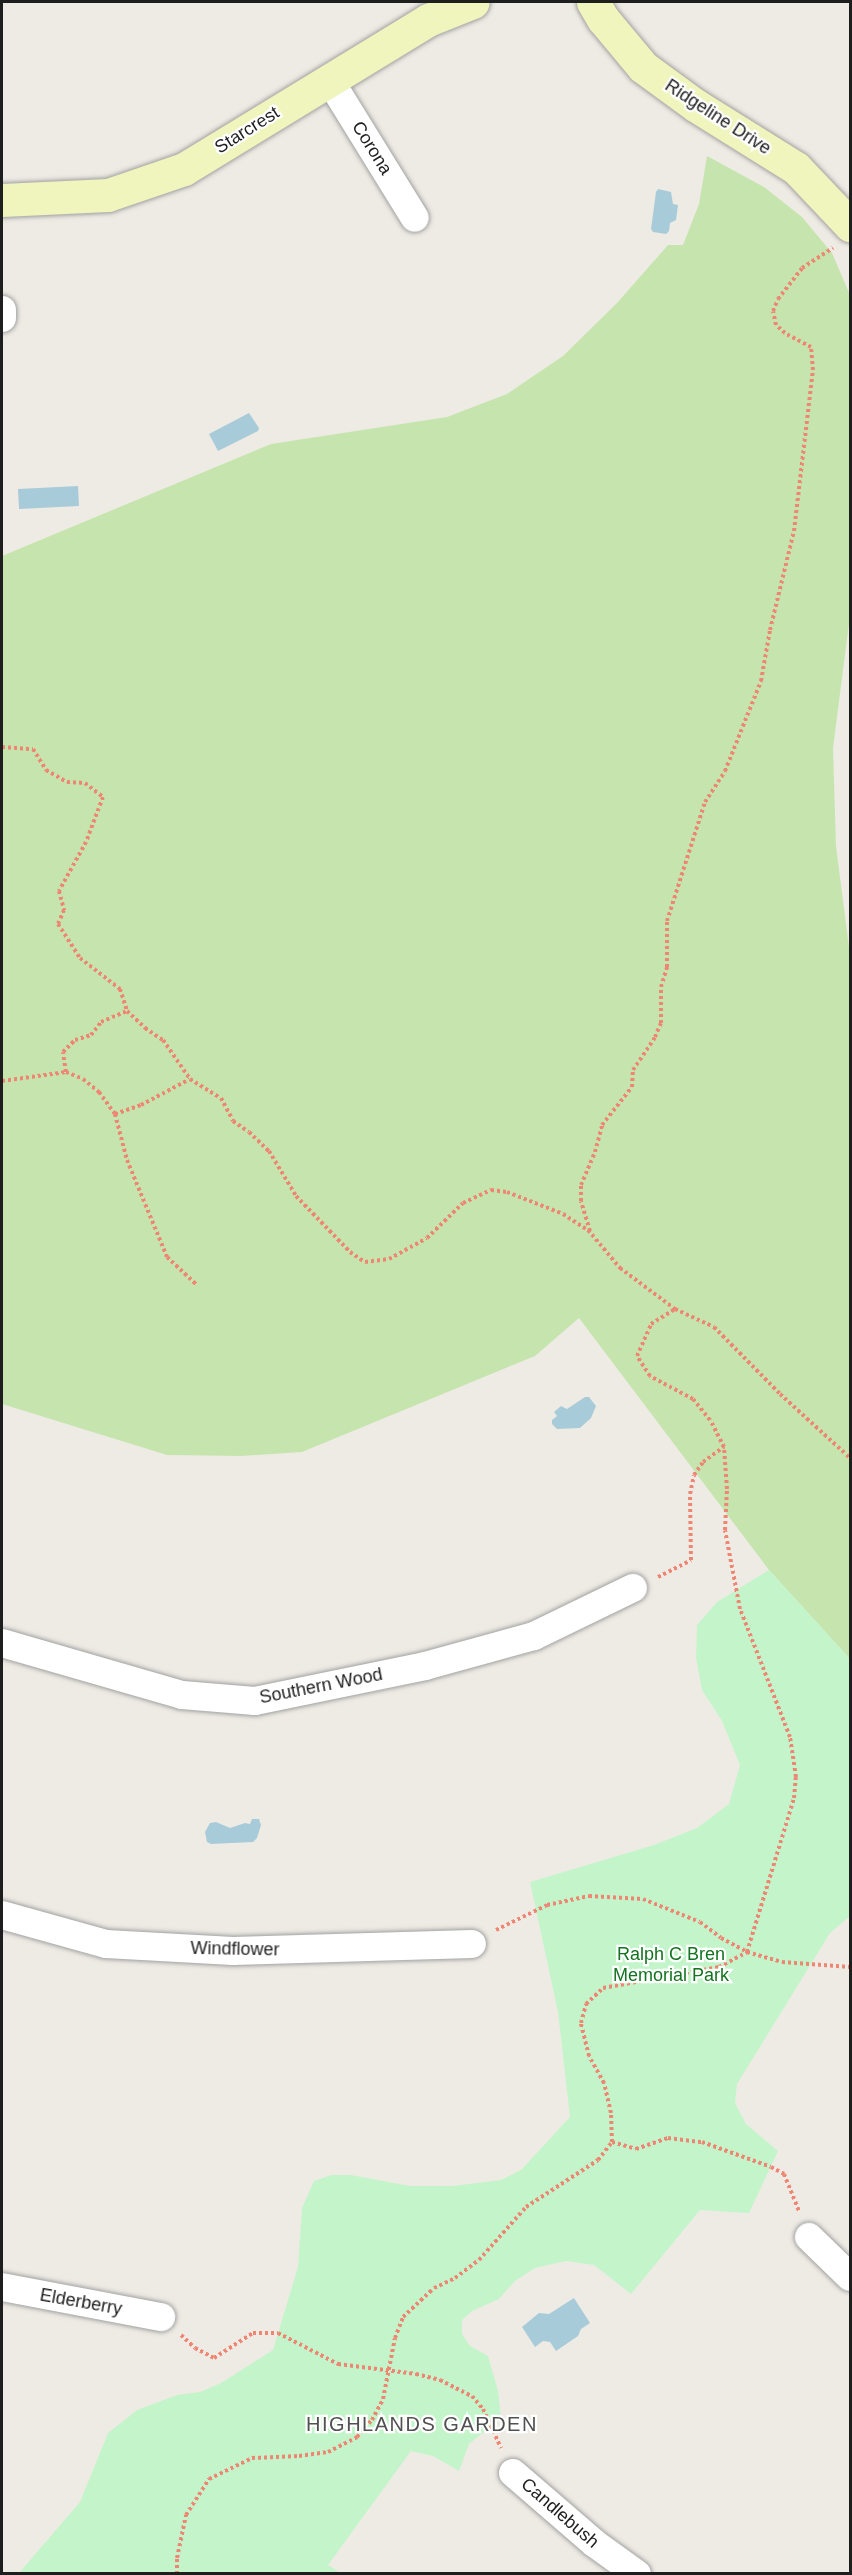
<!DOCTYPE html>
<style>
body{margin:0}
#map{position:relative;width:852px;height:2575px;overflow:hidden;background:#eeebe4;font-family:Arial,sans-serif}
div>[style]{position:absolute}
.grass>*{inset:0;background:#c6e5ae}
.park>*{inset:0;background:#c4f5ca}
.water>*{inset:0;background:#a8cbd9}
.path>*{height:4px;margin-top:-2px;transform-origin:0;background:repeating-linear-gradient(90deg,#ef8674 0 3px,transparent 0 6px)}
.roads{filter:drop-shadow(0 0 2px #a2a2a2) drop-shadow(0 0 2px #a2a2a2)}
.street>*{height:28px;margin:-14px;padding:0 14px;transform-origin:14px;border-radius:14px;background:#fff}
.secondary>*{height:33px;margin:-16.5px;padding:0 16.5px;transform-origin:16.5px;border-radius:16.5px;background:#eff5bc}
span{translate:-50% -50%;white-space:nowrap;text-align:center;line-height:1.15;-webkit-text-stroke:4.5px #fff;paint-order:stroke}
.street-label{font-size:18px;color:#1e1e1e}
.park-label{font-size:18px;color:#137420}
.neighbourhood-label{font-size:20px;color:#515151;letter-spacing:1.5px}
.frame{position:absolute;inset:0;border:3px solid #1e1e1e;pointer-events:none}
</style>
<div id="map">
<div class="grass">
<i style="clip-path:polygon(707px 156px,764px 187px,802px 217px,832px 253px,850px 295px,850px 616px,833px 748px,836px 846px,850px 955px,850px 1659px,769px 1570px,579px 1318px,535px 1356px,302px 1452px,241px 1456px,167px 1455px,2px 1404px,2px 556px,271px 444px,447px 417px,507px 394px,563px 356px,617px 303px,668px 245px,683px 245px,699px 204px)"></i>
</div>
<div class="park">
<i style="clip-path:polygon(769px 1570px,850px 1659px,850px 1910px,849px 1917px,830px 1933px,737px 2084px,735px 2103px,746px 2124px,778px 2151px,749px 2213px,700px 2210px,631px 2294px,594px 2265px,566px 2261px,535px 2268px,515px 2281px,499px 2299px,472px 2311px,462px 2320px,462px 2334px,470px 2346px,488px 2356px,498px 2391px,501px 2418px,469px 2444px,459px 2471px,433px 2456px,411px 2451px,328px 2565px,341px 2573px,19px 2573px,80px 2502px,108px 2433px,137px 2410px,177px 2395px,200px 2392px,221px 2383px,273px 2350px,298px 2267px,302px 2208px,314px 2181px,331px 2175px,351px 2175px,410px 2186px,452px 2186px,501px 2180px,521px 2170px,570px 2117px,558px 2012px,530px 1882px,654px 1845px,697px 1828px,729px 1804px,740px 1765px,722px 1721px,702px 1690px,696px 1658px,697px 1625px,717px 1602px)"></i>
</div>
<div class="water">
<i style="clip-path:polygon(658px 189px,671px 192px,673px 204px,678px 205px,676px 220px,670px 223px,669px 231px,666px 234px,653px 232px,651px 229px,656px 192px)"></i>
<i style="clip-path:polygon(249px 413px,259px 428px,258px 431px,218px 451px,209px 434px)"></i>
<i style="clip-path:polygon(78px 486px,79px 506px,19px 509px,18px 489px)"></i>
<i style="clip-path:polygon(585px 1397px,589px 1397px,596px 1406px,591px 1418px,580px 1428px,557px 1429px,552px 1424px,552px 1420px,557px 1416px,554px 1412px,561px 1406px,567px 1409px)"></i>
<i style="clip-path:polygon(252px 1819px,259px 1819px,261px 1825px,257px 1838px,253px 1842px,211px 1844px,207px 1842px,205px 1832px,210px 1823px,216px 1822px,230px 1828px,245px 1823px,250px 1824px)"></i>
<i style="clip-path:polygon(574px 2298px,590px 2323px,581px 2329px,578px 2336px,556px 2351px,550px 2342px,543px 2341px,535px 2347px,522px 2327px,539px 2313px,549px 2314px)"></i>
</div>
<div class="path">
<i style="left:2px;top:747px;width:31px;rotate:4deg"></i>
<i style="left:33px;top:749px;width:25px;rotate:58deg"></i>
<i style="left:46px;top:770px;width:24px;rotate:30deg"></i>
<i style="left:67px;top:782px;width:18px;rotate:3deg"></i>
<i style="left:85px;top:783px;width:23px;rotate:38deg"></i>
<i style="left:103px;top:797px;width:48px;rotate:110.7deg"></i>
<i style="left:86px;top:842px;width:56px;rotate:118.9deg"></i>
<i style="left:59px;top:891px;width:20px;rotate:75deg"></i>
<i style="left:64px;top:910px;width:15px;rotate:113deg"></i>
<i style="left:58px;top:924px;width:40px;rotate:57.1deg"></i>
<i style="left:80px;top:958px;width:51px;rotate:37.8deg"></i>
<i style="left:120px;top:989px;width:23px;rotate:72deg"></i>
<i style="left:127px;top:1011px;width:25px;rotate:43deg"></i>
<i style="left:145px;top:1028px;width:22px;rotate:34deg"></i>
<i style="left:163px;top:1040px;width:47px;rotate:55.3deg"></i>
<i style="left:190px;top:1079px;width:36px;rotate:32deg"></i>
<i style="left:221px;top:1098px;width:26px;rotate:62deg"></i>
<i style="left:233px;top:1121px;width:19px;rotate:35deg"></i>
<i style="left:249px;top:1132px;width:28px;rotate:44deg"></i>
<i style="left:269px;top:1151px;width:52px;rotate:59deg"></i>
<i style="left:296px;top:1196px;width:78px;rotate:46deg"></i>
<i style="left:350px;top:1252px;width:18px;rotate:34deg"></i>
<i style="left:365px;top:1262px;width:24px;rotate:-7deg"></i>
<i style="left:389px;top:1259px;width:43px;rotate:-28.9deg"></i>
<i style="left:427px;top:1238px;width:50px;rotate:-44.2deg"></i>
<i style="left:463px;top:1203px;width:31px;rotate:-25deg"></i>
<i style="left:491px;top:1190px;width:16px;rotate:7deg"></i>
<i style="left:507px;top:1192px;width:60px;rotate:21.4deg"></i>
<i style="left:563px;top:1214px;width:30px;rotate:33deg"></i>
<i style="left:588px;top:1230px;width:50px;rotate:49.9deg"></i>
<i style="left:620px;top:1268px;width:69px;rotate:36.7deg"></i>
<i style="left:66px;top:1072px;width:20px;rotate:-99deg"></i>
<i style="left:63px;top:1052px;width:17px;rotate:-45deg"></i>
<i style="left:75px;top:1040px;width:17px;rotate:-17deg"></i>
<i style="left:91px;top:1035px;width:16px;rotate:-52deg"></i>
<i style="left:101px;top:1022px;width:28px;rotate:-23deg"></i>
<i style="left:2px;top:1081px;width:65px;rotate:-8deg"></i>
<i style="left:66px;top:1072px;width:18px;rotate:22deg"></i>
<i style="left:83px;top:1079px;width:21px;rotate:39deg"></i>
<i style="left:99px;top:1092px;width:27px;rotate:54deg"></i>
<i style="left:115px;top:1114px;width:28px;rotate:-19deg"></i>
<i style="left:141px;top:1105px;width:55px;rotate:-28deg"></i>
<i style="left:115px;top:1114px;width:48px;rotate:75.4deg"></i>
<i style="left:127px;top:1160px;width:105px;rotate:67.6deg"></i>
<i style="left:167px;top:1257px;width:42px;rotate:43.1deg"></i>
<i style="left:590px;top:1231px;width:31px;rotate:-107deg"></i>
<i style="left:581px;top:1201px;width:16px;rotate:-90deg"></i>
<i style="left:581px;top:1185px;width:36px;rotate:-67deg"></i>
<i style="left:595px;top:1152px;width:28px;rotate:-75deg"></i>
<i style="left:602px;top:1125px;width:48px;rotate:-51.7deg"></i>
<i style="left:632px;top:1087px;width:17px;rotate:-87deg"></i>
<i style="left:633px;top:1070px;width:40px;rotate:-56deg"></i>
<i style="left:655px;top:1037px;width:15px;rotate:-67deg"></i>
<i style="left:661px;top:1023px;width:36px;rotate:-90deg"></i>
<i style="left:661px;top:987px;width:21px;rotate:-73deg"></i>
<i style="left:667px;top:967px;width:46px;rotate:-90deg"></i>
<i style="left:667px;top:921px;width:125px;rotate:-72.3deg"></i>
<i style="left:705px;top:802px;width:37px;rotate:-57deg"></i>
<i style="left:725px;top:771px;width:97px;rotate:-68.2deg"></i>
<i style="left:761px;top:681px;width:52px;rotate:-80deg"></i>
<i style="left:770px;top:630px;width:102px;rotate:-76.4deg"></i>
<i style="left:794px;top:531px;width:162px;rotate:-83.3deg"></i>
<i style="left:813px;top:370px;width:23px;rotate:-95deg"></i>
<i style="left:811px;top:347px;width:30px;rotate:-152deg"></i>
<i style="left:785px;top:333px;width:12px;rotate:-138deg"></i>
<i style="left:776px;top:325px;width:14px;rotate:-102deg"></i>
<i style="left:773px;top:311px;width:13px;rotate:-67deg"></i>
<i style="left:778px;top:299px;width:39px;rotate:-52deg"></i>
<i style="left:802px;top:268px;width:37px;rotate:-33deg"></i>
<i style="left:658px;top:1577px;width:37px;rotate:-27deg"></i>
<i style="left:691px;top:1560px;width:66px;rotate:-90.9deg"></i>
<i style="left:690px;top:1494px;width:19px;rotate:-78deg"></i>
<i style="left:694px;top:1475px;width:16px;rotate:-55deg"></i>
<i style="left:703px;top:1462px;width:26px;rotate:-36deg"></i>
<i style="left:496px;top:1930px;width:57px;rotate:-26.1deg"></i>
<i style="left:547px;top:1905px;width:43px;rotate:-12.1deg"></i>
<i style="left:589px;top:1896px;width:54px;rotate:3.2deg"></i>
<i style="left:643px;top:1899px;width:61px;rotate:22deg"></i>
<i style="left:700px;top:1922px;width:26px;rotate:37deg"></i>
<i style="left:721px;top:1938px;width:30px;rotate:28deg"></i>
<i style="left:747px;top:1952px;width:36px;rotate:16deg"></i>
<i style="left:782px;top:1962px;width:68px;rotate:4.2deg"></i>
<i style="left:612px;top:2142px;width:25px;rotate:16deg"></i>
<i style="left:636px;top:2149px;width:34px;rotate:-19deg"></i>
<i style="left:668px;top:2138px;width:34px;rotate:7deg"></i>
<i style="left:702px;top:2142px;width:73px;rotate:19.9deg"></i>
<i style="left:771px;top:2167px;width:15px;rotate:28deg"></i>
<i style="left:784px;top:2174px;width:40px;rotate:68deg"></i>
<i style="left:181px;top:2335px;width:19px;rotate:43deg"></i>
<i style="left:195px;top:2348px;width:21px;rotate:28deg"></i>
<i style="left:214px;top:2358px;width:46px;rotate:-32.7deg"></i>
<i style="left:253px;top:2333px;width:25px"></i>
<i style="left:278px;top:2333px;width:68px;rotate:27.3deg"></i>
<i style="left:338px;top:2364px;width:79px;rotate:7.3deg"></i>
<i style="left:416px;top:2374px;width:25px;rotate:14deg"></i>
<i style="left:440px;top:2380px;width:36px;rotate:27deg"></i>
<i style="left:472px;top:2396px;width:17px;rotate:50deg"></i>
<i style="left:483px;top:2409px;width:43px;rotate:65.2deg"></i>
<i style="left:177px;top:2574px;width:16px;rotate:-90deg"></i>
<i style="left:177px;top:2558px;width:44px;rotate:-78.2deg"></i>
<i style="left:186px;top:2515px;width:43px;rotate:-57.4deg"></i>
<i style="left:209px;top:2479px;width:48px;rotate:-26deg"></i>
<i style="left:252px;top:2458px;width:47px;rotate:-2.4deg"></i>
<i style="left:299px;top:2456px;width:29px;rotate:-8deg"></i>
<i style="left:328px;top:2452px;width:33px;rotate:-27deg"></i>
<i style="left:357px;top:2437px;width:23px;rotate:-49deg"></i>
<i style="left:372px;top:2420px;width:24px;rotate:-62deg"></i>
<i style="left:383px;top:2399px;width:62px;rotate:-78.9deg"></i>
<i style="left:395px;top:2338px;width:22px;rotate:-69deg"></i>
<i style="left:403px;top:2317px;width:42px;rotate:-43.1deg"></i>
<i style="left:434px;top:2288px;width:23px;rotate:-25deg"></i>
<i style="left:455px;top:2278px;width:30px;rotate:-37deg"></i>
<i style="left:479px;top:2260px;width:71px;rotate:-48.4deg"></i>
<i style="left:526px;top:2207px;width:86px;rotate:-33.1deg"></i>
<i style="left:598px;top:2160px;width:23px;rotate:-52deg"></i>
<i style="left:612px;top:2142px;width:29px;rotate:-92deg"></i>
<i style="left:611px;top:2113px;width:31px;rotate:-103deg"></i>
<i style="left:604px;top:2083px;width:31px;rotate:-119deg"></i>
<i style="left:589px;top:2056px;width:34px;rotate:-104deg"></i>
<i style="left:581px;top:2023px;width:20px;rotate:-75deg"></i>
<i style="left:586px;top:2004px;width:23px;rotate:-43deg"></i>
<i style="left:603px;top:1988px;width:118px;rotate:-10.3deg"></i>
<i style="left:719px;top:1967px;width:32px;rotate:-28deg"></i>
<i style="left:747px;top:1952px;width:161px;rotate:-73deg"></i>
<i style="left:794px;top:1798px;width:21px;rotate:-85deg"></i>
<i style="left:796px;top:1777px;width:40px;rotate:-98.5deg"></i>
<i style="left:790px;top:1737px;width:137px;rotate:-111.3deg"></i>
<i style="left:740px;top:1609px;width:80px;rotate:-100.8deg"></i>
<i style="left:725px;top:1530px;width:41px;rotate:-87.2deg"></i>
<i style="left:727px;top:1489px;width:42px;rotate:-94.1deg"></i>
<i style="left:724px;top:1447px;width:30px;rotate:-117deg"></i>
<i style="left:710px;top:1420px;width:27px;rotate:-129deg"></i>
<i style="left:693px;top:1399px;width:49px;rotate:-151.9deg"></i>
<i style="left:650px;top:1376px;width:24px;rotate:-123deg"></i>
<i style="left:637px;top:1356px;width:35px;rotate:-66deg"></i>
<i style="left:651px;top:1324px;width:28px;rotate:-32deg"></i>
<i style="left:675px;top:1309px;width:43px;rotate:24.8deg"></i>
<i style="left:714px;top:1327px;width:94px;rotate:45.4deg"></i>
<i style="left:780px;top:1394px;width:95px;rotate:42.4deg"></i>
</div>
<div class="roads">
<div class="street">
<i style="left:329px;top:79px;width:163px;rotate:58.3deg"></i>
<i style="left:2px;top:310px;width:8px;rotate:90deg"></i>
<i style="left:2px;top:1643px;width:187px;rotate:16.1deg"></i>
<i style="left:182px;top:1695px;width:73px;rotate:4.7deg"></i>
<i style="left:255px;top:1701px;width:174px;rotate:-11.6deg"></i>
<i style="left:425px;top:1666px;width:113px;rotate:-15.4deg"></i>
<i style="left:534px;top:1636px;width:110px;rotate:-25.9deg"></i>
<i style="left:2px;top:1915px;width:108px;rotate:15.6deg"></i>
<i style="left:106px;top:1944px;width:127px;rotate:3.2deg"></i>
<i style="left:233px;top:1951px;width:239px;rotate:-1.7deg"></i>
<i style="left:809px;top:2237px;width:57px;rotate:44.3deg"></i>
<i style="left:2px;top:2287px;width:162px;rotate:10.7deg"></i>
<i style="left:513px;top:2473px;width:107px;rotate:40.8deg"></i>
<i style="left:594px;top:2543px;width:53px;rotate:35.8deg"></i>
</div>
<div class="secondary">
<i style="left:593px;top:2px;width:20px;rotate:60deg"></i>
<i style="left:603px;top:19px;width:62px;rotate:50.2deg"></i>
<i style="left:643px;top:67px;width:64px;rotate:36.2deg"></i>
<i style="left:695px;top:105px;width:119px;rotate:32deg"></i>
<i style="left:796px;top:168px;width:79px;rotate:46.5deg"></i>
<i style="left:2px;top:200px;width:106px;rotate:-2.7deg"></i>
<i style="left:108px;top:195px;width:80px;rotate:-18.9deg"></i>
<i style="left:184px;top:169px;width:286px;rotate:-31.4deg"></i>
<i style="left:428px;top:20px;width:48px;rotate:-21.8deg"></i>
</div>
</div>
<div class="street-label">
<span style="left:718px;top:117px;rotate:33deg">Ridgeline Drive</span>
<span style="left:247px;top:130px;rotate:-32deg">Starcrest</span>
<span style="left:372px;top:148px;rotate:58deg">Corona</span>
<span style="left:321px;top:1686px;rotate:-11deg">Southern Wood</span>
<span style="left:235px;top:1949px;rotate:1deg">Windflower</span>
<span style="left:81px;top:2302px;rotate:10deg">Elderberry</span>
<span style="left:560px;top:2513px;rotate:41deg">Candlebush</span>
</div>
<div class="park-label">
<span style="left:671px;top:1965px">Ralph C Bren<br>Memorial Park</span>
</div>
<div class="neighbourhood-label">
<span style="left:422px;top:2424px">HIGHLANDS GARDEN</span>
</div>
<div class="frame"></div>
</div>
